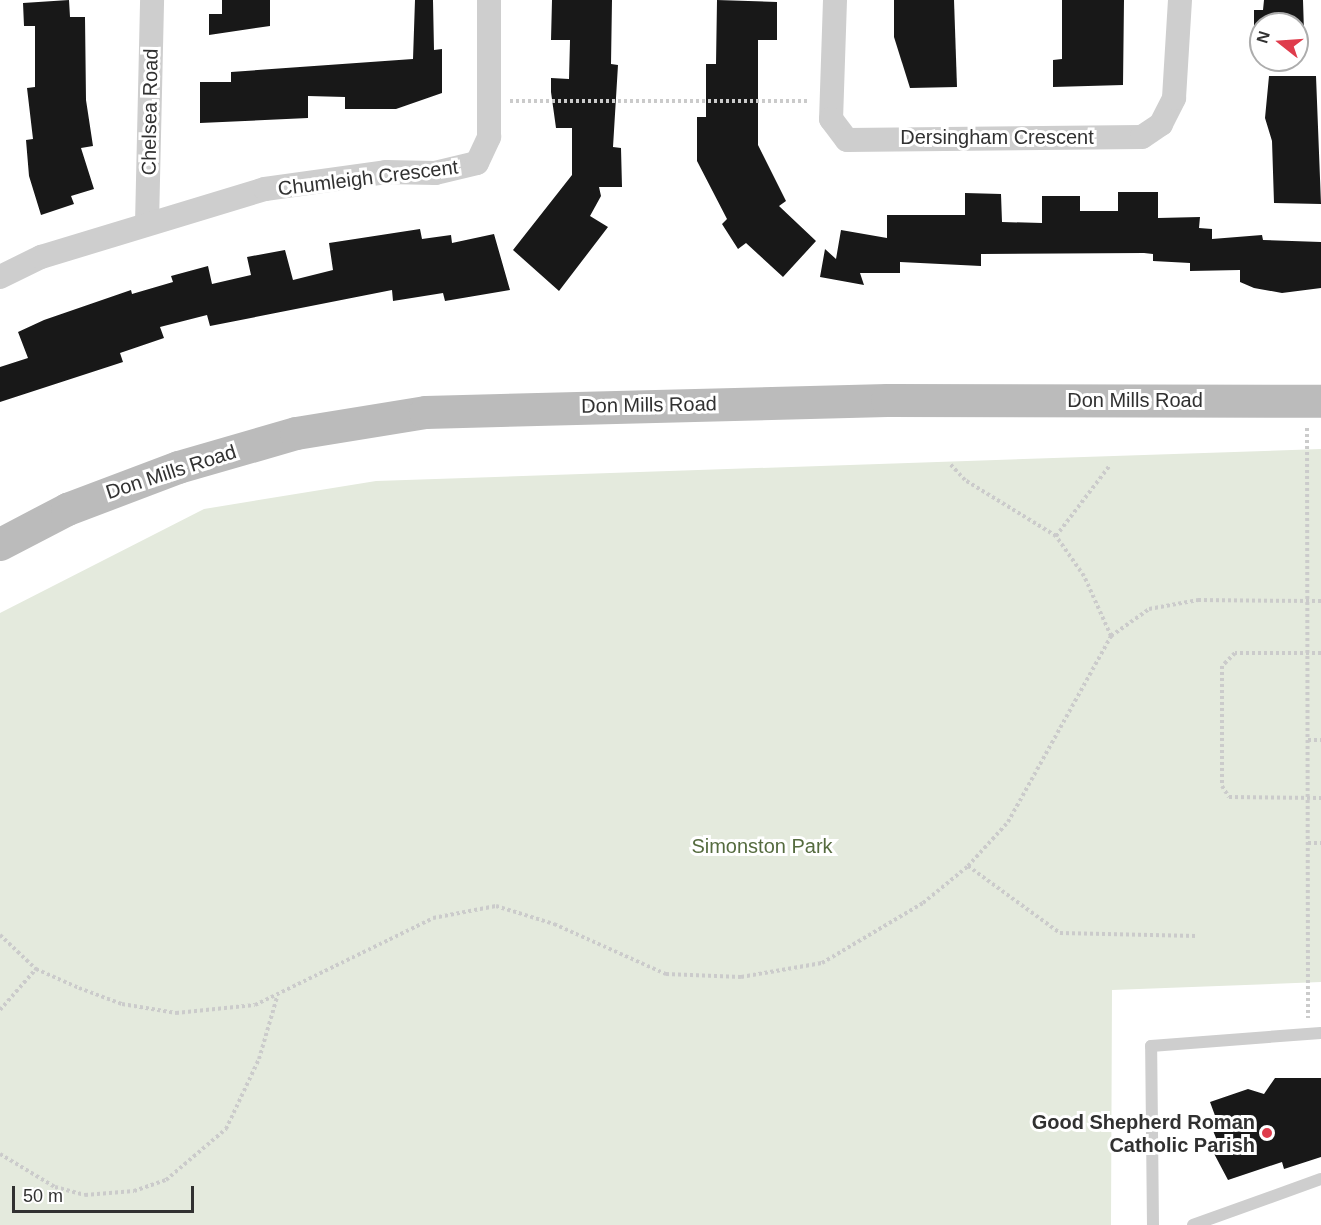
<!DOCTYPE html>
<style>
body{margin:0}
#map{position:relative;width:1321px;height:1225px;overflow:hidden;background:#fff;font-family:Arial,sans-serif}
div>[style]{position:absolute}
.green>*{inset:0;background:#e4eadd}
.building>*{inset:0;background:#181818}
.path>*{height:4px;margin-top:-2px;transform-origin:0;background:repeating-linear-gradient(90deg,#cbcbcb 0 3px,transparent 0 6px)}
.lane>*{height:12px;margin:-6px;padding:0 6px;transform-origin:6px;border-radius:6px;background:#cecece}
.street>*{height:24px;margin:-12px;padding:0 12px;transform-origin:12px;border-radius:12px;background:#cecece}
.secondary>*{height:33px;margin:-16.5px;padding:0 16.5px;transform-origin:16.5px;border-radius:16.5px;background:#bbb}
.dots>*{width:16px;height:16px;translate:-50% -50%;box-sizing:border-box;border:3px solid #fff;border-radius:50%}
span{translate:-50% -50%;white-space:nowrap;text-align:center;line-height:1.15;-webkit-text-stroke:6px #fff;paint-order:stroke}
.street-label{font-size:20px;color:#313131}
.park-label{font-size:20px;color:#556b3f}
.poi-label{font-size:20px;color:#313131;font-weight:700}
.right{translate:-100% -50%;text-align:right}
.north{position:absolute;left:1249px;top:12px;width:60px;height:60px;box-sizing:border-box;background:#fff;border:2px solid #adadad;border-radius:50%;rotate:287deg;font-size:16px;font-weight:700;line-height:24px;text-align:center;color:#313131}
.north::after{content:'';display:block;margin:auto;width:21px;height:27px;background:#df3c4c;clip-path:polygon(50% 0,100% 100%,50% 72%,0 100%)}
.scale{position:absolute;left:12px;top:1186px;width:182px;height:27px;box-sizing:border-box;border:3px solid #313131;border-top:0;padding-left:8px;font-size:18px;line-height:21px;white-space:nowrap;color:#313131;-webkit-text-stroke:4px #fff;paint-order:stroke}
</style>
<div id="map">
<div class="green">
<i style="clip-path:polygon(1321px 449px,1321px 982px,1112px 990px,1111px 1225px,0 1225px,0 613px,204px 509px,376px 481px)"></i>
</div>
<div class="building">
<i style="clip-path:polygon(69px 0,70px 17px,85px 17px,86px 100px,93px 146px,81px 148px,94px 189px,71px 196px,74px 204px,41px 215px,29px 176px,26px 140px,33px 139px,27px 88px,35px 87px,35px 26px,24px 26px,23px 3px)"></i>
<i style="clip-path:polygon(222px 0,270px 0,270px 26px,209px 35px,209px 14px,222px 14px)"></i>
<i style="clip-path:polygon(415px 0,433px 0,434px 50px,442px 49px,442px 93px,396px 109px,345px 109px,345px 97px,308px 96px,308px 118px,200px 123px,200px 82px,231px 82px,231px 72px,413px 59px)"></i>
<i style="clip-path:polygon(552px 0,612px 0,611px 64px,618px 65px,613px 147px,621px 148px,622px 187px,599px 187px,601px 196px,590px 216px,608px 227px,559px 291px,513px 250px,572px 175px,572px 128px,556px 128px,551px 92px,551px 78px,569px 79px,570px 40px,551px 40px)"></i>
<i style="clip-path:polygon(717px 0,777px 2px,777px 40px,758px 40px,758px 145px,786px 201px,779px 206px,816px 241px,783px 277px,746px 243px,738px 249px,722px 224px,727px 219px,697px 161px,697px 117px,706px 117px,706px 64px,716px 64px)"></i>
<i style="clip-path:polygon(894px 0,954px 0,957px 87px,910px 88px,894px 37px)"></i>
<i style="clip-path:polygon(1062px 0,1124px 0,1123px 85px,1053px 87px,1053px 60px,1062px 59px)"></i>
<i style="clip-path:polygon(1264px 0,1303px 0,1304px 32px,1297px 32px,1297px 24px,1261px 24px,1261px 32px,1254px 32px,1254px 10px,1263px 10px)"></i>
<i style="clip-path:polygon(1269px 76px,1316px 76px,1321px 204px,1274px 203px,1272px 141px,1265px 118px)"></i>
<i style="clip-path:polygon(1118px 192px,1158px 192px,1158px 218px,1200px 217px,1199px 228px,1212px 229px,1212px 239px,1262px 235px,1263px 240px,1321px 242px,1321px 288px,1282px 293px,1254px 288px,1240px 282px,1240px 270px,1190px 271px,1190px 263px,1153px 261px,1153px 254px,1144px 253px,981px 254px,981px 266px,900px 262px,900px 273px,860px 273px,864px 285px,820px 277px,825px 249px,836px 259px,841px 230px,887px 238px,887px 215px,965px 215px,965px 193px,1001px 194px,1002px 222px,1042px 223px,1042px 196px,1080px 196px,1080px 211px,1118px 211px)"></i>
<i style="clip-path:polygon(420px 229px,422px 239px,451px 235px,452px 243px,494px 234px,510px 290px,445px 301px,443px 293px,393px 301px,392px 290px,210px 326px,207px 315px,160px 327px,164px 338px,120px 353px,123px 362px,0 402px,0 367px,28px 358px,18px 332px,44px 320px,131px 290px,132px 294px,173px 282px,171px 276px,208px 266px,212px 284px,251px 275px,247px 257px,285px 250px,293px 280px,333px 270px,329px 243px)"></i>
<i style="clip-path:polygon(1275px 1078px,1321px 1078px,1321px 1157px,1284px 1169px,1282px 1162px,1228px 1180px,1210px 1146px,1220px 1148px,1210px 1123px,1217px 1121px,1210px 1102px,1248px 1089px,1264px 1094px)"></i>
</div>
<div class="path">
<i style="left:510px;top:101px;width:299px"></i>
<i style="left:1307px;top:428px;width:590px;rotate:89.9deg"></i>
<i style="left:1056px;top:536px;width:89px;rotate:-52.7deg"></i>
<i style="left:1111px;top:636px;width:47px;rotate:-35.4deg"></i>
<i style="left:1149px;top:609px;width:50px;rotate:-10.4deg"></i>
<i style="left:1198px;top:600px;width:123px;rotate:0.5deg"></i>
<i style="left:1321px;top:653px;width:86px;rotate:180deg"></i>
<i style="left:1235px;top:653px;width:18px;rotate:135deg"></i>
<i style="left:1222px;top:666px;width:120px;rotate:90deg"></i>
<i style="left:1222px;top:786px;width:13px;rotate:58deg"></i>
<i style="left:1229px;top:797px;width:92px;rotate:0.6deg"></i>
<i style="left:1308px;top:740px;width:13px"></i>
<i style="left:1308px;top:843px;width:13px"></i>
<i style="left:968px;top:866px;width:114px;rotate:36.1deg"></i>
<i style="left:1060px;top:933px;width:137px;rotate:1.3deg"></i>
<i style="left:0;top:935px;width:50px;rotate:43.4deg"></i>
<i style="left:36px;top:969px;width:47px;rotate:23.8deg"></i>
<i style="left:79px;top:988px;width:46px;rotate:20.4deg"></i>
<i style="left:122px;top:1004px;width:55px;rotate:9.5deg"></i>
<i style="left:176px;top:1013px;width:79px;rotate:-5.8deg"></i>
<i style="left:255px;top:1005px;width:198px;rotate:-26deg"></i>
<i style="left:433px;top:918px;width:64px;rotate:-10.8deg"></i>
<i style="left:496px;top:906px;width:61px;rotate:17.2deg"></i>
<i style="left:554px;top:924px;width:123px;rotate:24.1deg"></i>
<i style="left:666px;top:974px;width:75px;rotate:2.3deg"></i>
<i style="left:741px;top:977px;width:82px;rotate:-9.8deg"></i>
<i style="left:822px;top:963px;width:117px;rotate:-30.7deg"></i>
<i style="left:923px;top:903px;width:58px;rotate:-39.4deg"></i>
<i style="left:968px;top:866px;width:59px;rotate:-47.7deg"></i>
<i style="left:1008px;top:822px;width:213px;rotate:-61deg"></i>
<i style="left:1111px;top:636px;width:66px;rotate:-114.2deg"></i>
<i style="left:1084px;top:576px;width:49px;rotate:-125deg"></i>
<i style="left:1056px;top:536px;width:107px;rotate:-148.4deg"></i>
<i style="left:965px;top:480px;width:22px;rotate:-133deg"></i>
<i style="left:0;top:1010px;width:55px;rotate:-48.7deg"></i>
<i style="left:0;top:1154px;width:64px;rotate:31deg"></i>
<i style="left:55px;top:1187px;width:31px;rotate:15deg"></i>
<i style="left:85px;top:1195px;width:49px;rotate:-4.7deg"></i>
<i style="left:134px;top:1191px;width:34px;rotate:-19deg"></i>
<i style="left:166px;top:1180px;width:79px;rotate:-40.4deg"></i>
<i style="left:226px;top:1129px;width:77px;rotate:-64.8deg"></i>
<i style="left:259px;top:1059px;width:65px;rotate:-73.8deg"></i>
</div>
<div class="lane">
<i style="left:1153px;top:1225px;width:179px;rotate:-90.6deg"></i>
<i style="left:1151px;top:1046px;width:170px;rotate:-4.4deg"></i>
<i style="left:1193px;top:1225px;width:136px;rotate:-19.8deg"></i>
</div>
<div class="street">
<i style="left:835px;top:0;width:119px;rotate:91.9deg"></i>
<i style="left:831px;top:119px;width:26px;rotate:53deg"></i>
<i style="left:847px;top:140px;width:295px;rotate:-0.6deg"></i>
<i style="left:1142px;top:137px;width:23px;rotate:-34deg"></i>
<i style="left:1161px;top:124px;width:29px;rotate:-63deg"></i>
<i style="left:1174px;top:98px;width:98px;rotate:-86.5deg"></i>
<i style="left:147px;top:224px;width:224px;rotate:-88.7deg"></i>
<i style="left:0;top:277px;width:46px;rotate:-26deg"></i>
<i style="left:41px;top:257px;width:234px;rotate:-16.9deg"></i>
<i style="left:265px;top:189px;width:122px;rotate:-8deg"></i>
<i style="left:386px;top:172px;width:49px;rotate:1.2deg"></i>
<i style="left:435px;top:173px;width:43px;rotate:-13.4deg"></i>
<i style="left:477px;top:163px;width:29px;rotate:-65deg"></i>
<i style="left:489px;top:137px;width:137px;rotate:-90deg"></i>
</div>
<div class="secondary">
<i style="left:0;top:544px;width:76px;rotate:-27.6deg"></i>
<i style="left:67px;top:509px;width:119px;rotate:-20.7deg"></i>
<i style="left:178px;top:467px;width:123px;rotate:-16.1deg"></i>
<i style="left:296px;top:433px;width:131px;rotate:-9.2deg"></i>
<i style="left:425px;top:412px;width:462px;rotate:-1.5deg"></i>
<i style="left:887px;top:400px;width:434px;rotate:0.1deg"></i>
</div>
<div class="dots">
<i style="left:1267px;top:1133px;background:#df3c4c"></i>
</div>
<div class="street-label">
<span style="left:150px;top:112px;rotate:-89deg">Chelsea Road</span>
<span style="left:997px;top:137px">Dersingham Crescent</span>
<span style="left:368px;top:178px;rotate:-7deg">Chumleigh Crescent</span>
<span style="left:1135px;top:400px">Don Mills Road</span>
<span style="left:649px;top:405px;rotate:-1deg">Don Mills Road</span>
<span style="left:171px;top:472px;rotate:-18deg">Don Mills Road</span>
</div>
<div class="park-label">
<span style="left:762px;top:846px">Simonston Park</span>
</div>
<div class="poi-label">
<span class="right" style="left:1255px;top:1134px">Good Shepherd Roman<br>Catholic Parish</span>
</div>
<div class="north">N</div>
<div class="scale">50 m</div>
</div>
